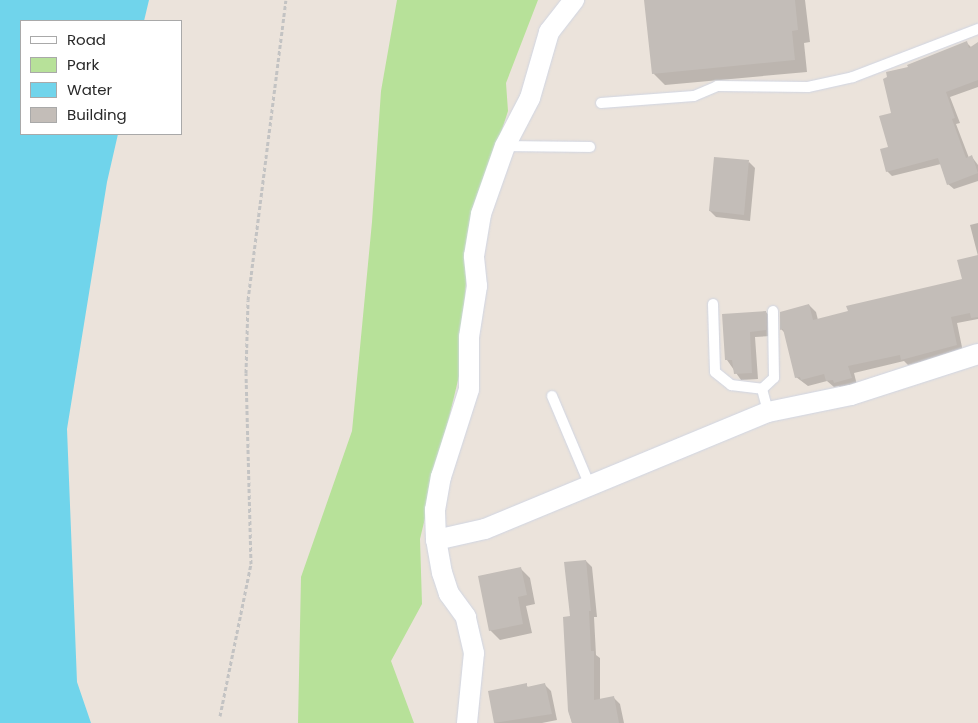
<!DOCTYPE html>
<style>
body{margin:0}
#map{position:relative;width:978px;height:723px;overflow:hidden;background:#ebe3db;font-family:Poppins,sans-serif}
div>[style]{position:absolute}
.green>*{inset:0;background:#b7e199}
.water>*{inset:0;background:#70d4eb}
.shadow>*{inset:0;background:#0003}
.building>*{inset:0;background:#c3bdb8}
.path>*{height:3px;margin-top:-1.5px;transform-origin:0;background:repeating-linear-gradient(90deg,#c3c3c3 0 4px,transparent 0 6.5px)}
.roads{filter:drop-shadow(0 0 1px #d0d5e2) drop-shadow(0 0 1px #d0d5e2)}
.lane>*{height:10px;margin:-5px;padding:0 5px;transform-origin:5px;border-radius:5px;background:#fff}
.street>*{height:20px;margin:-10px;padding:0 10px;transform-origin:10px;border-radius:10px;background:#fff}
span{translate:-50% -50%;white-space:nowrap;text-align:center;line-height:1.15;-webkit-text-stroke:4px #fff;paint-order:stroke}
.legend{position:absolute;left:20px;top:20px;width:162px;height:115px;box-sizing:border-box;background:#fff;border:1px solid #a9a9a9;margin:0;padding:6px 9px;list-style:none;font-size:15px;color:#292929}
.legend li{display:flex;align-items:center;gap:10px;height:25px}
.legend b{width:25px;border:1px solid #a9a9a9}
</style>
<div id="map">
<div class="green">
<i style="clip-path:polygon(397px 0,538px 0,506px 83px,508px 111px,470px 229px,459px 376px,420px 539px,422px 604px,391px 661px,414px 723px,298px 723px,301px 577px,352px 431px,372px 222px,381px 91px)"></i>
</div>
<div class="water">
<i style="clip-path:polygon(0 0,149px 0,144px 21px,21px 21px,21px 134px,118px 134px,107px 182px,67px 429px,77px 682px,91px 723px,0 723px)"></i>
</div>
<div class="shadow">
<i style="clip-path:polygon(646px 0,805px 0,810px 42px,804px 43px,807px 72px,665px 85px,653px 73px)"></i>
<i style="clip-path:polygon(966px 42px,972px 48px,978px 65px,978px 87px,950px 97px,960px 123px,956px 124px,969px 158px,972px 157px,978px 165px,978px 181px,954px 189px,948px 184px,941px 164px,892px 176px,887px 171px,892px 114px,910px 68px)"></i>
<i style="clip-path:polygon(749px 162px,755px 168px,750px 221px,716px 217px,710px 211px)"></i>
<i style="clip-path:polygon(978px 223px,978px 319px,957px 323px,963px 352px,908px 365px,904px 361px,854px 373px,857px 385px,842px 389px,839px 386px,834px 387px,827px 381px,808px 386px,796px 377px,785px 333px,781px 329px,809px 305px,816px 312px,818px 320px,963px 280px,978px 256px,970px 225px)"></i>
<i style="clip-path:polygon(766px 312px,772px 319px,772px 336px,755px 337px,758px 379px,741px 380px,727px 360px)"></i>
<i style="clip-path:polygon(586px 561px,592px 567px,597px 617px,594px 617px,596px 655px,600px 658px,600px 700px,614px 698px,620px 704px,624px 723px,572px 723px,569px 711px,571px 617px)"></i>
<i style="clip-path:polygon(521px 569px,530px 578px,535px 604px,526px 606px,532px 633px,500px 640px,490px 630px)"></i>
<i style="clip-path:polygon(526px 685px,529px 688px,545px 685px,551px 691px,557px 720px,542px 723px,495px 723px,489px 692px)"></i>
</div>
<div class="building">
<i style="clip-path:polygon(644px 0,795px 0,798px 30px,792px 31px,795px 60px,652px 74px)"></i>
<i style="clip-path:polygon(967px 41px,969px 48px,978px 42px,978px 80px,946px 92px,955px 118px,952px 119px,966px 158px,972px 155px,978px 173px,947px 185px,938px 158px,886px 172px,880px 149px,888px 147px,879px 116px,891px 113px,883px 79px,887px 77px,886px 72px,908px 67px,907px 65px)"></i>
<i style="clip-path:polygon(714px 157px,749px 160px,744px 215px,709px 211px)"></i>
<i style="clip-path:polygon(978px 255px,978px 317px,971px 318px,970px 313px,951px 317px,957px 345px,901px 360px,900px 355px,848px 366px,852px 378px,834px 383px,833px 380px,826px 381px,824px 374px,801px 380px,800px 377px,795px 378px,783px 329px,780px 330px,780px 312px,809px 304px,813px 320px,848px 311px,846px 306px,962px 279px,957px 260px)"></i>
<i style="clip-path:polygon(766px 311px,766px 330px,750px 332px,752px 373px,734px 374px,732px 360px,725px 360px,722px 314px)"></i>
<i style="clip-path:polygon(586px 560px,591px 611px,589px 611px,591px 651px,594px 651px,594px 700px,614px 696px,619px 723px,572px 723px,568px 711px,563px 617px,570px 616px,564px 562px)"></i>
<i style="clip-path:polygon(521px 567px,527px 595px,518px 597px,523px 624px,489px 631px,478px 576px)"></i>
<i style="clip-path:polygon(527px 683px,527px 687px,545px 683px,552px 714px,494px 723px,488px 691px)"></i>
</div>
<div class="path">
<i style="left:220px;top:716px;width:155px;rotate:-78.5deg"></i>
<i style="left:251px;top:564px;width:191px;rotate:-91.5deg"></i>
<i style="left:246px;top:373px;width:73px;rotate:-88.4deg"></i>
<i style="left:248px;top:300px;width:302px;rotate:-82.8deg"></i>
</div>
<div class="roads">
<div class="lane">
<i style="left:601px;top:103px;width:93px;rotate:-4.3deg"></i>
<i style="left:694px;top:96px;width:25px;rotate:-23deg"></i>
<i style="left:717px;top:86px;width:91px;rotate:0.6deg"></i>
<i style="left:808px;top:87px;width:46px;rotate:-12.5deg"></i>
<i style="left:853px;top:77px;width:134px;rotate:-21deg"></i>
<i style="left:505px;top:146px;width:85px;rotate:0.7deg"></i>
<i style="left:713px;top:304px;width:68px;rotate:88.3deg"></i>
<i style="left:715px;top:372px;width:21px;rotate:39deg"></i>
<i style="left:731px;top:385px;width:31px;rotate:7deg"></i>
<i style="left:762px;top:389px;width:24px;rotate:75deg"></i>
<i style="left:762px;top:389px;width:16px;rotate:-43deg"></i>
<i style="left:774px;top:378px;width:67px;rotate:-90.9deg"></i>
<i style="left:552px;top:396px;width:98px;rotate:67.1deg"></i>
</div>
<div class="street">
<i style="left:436px;top:540px;width:50px;rotate:-12.7deg"></i>
<i style="left:485px;top:529px;width:306px;rotate:-22.5deg"></i>
<i style="left:768px;top:412px;width:85px;rotate:-11.6deg"></i>
<i style="left:851px;top:395px;width:133px;rotate:-17.9deg"></i>
<i style="left:467px;top:723px;width:70px;rotate:-84.3deg"></i>
<i style="left:474px;top:653px;width:37px;rotate:-103deg"></i>
<i style="left:466px;top:617px;width:29px;rotate:-126deg"></i>
<i style="left:449px;top:594px;width:22px;rotate:-108deg"></i>
<i style="left:442px;top:573px;width:34px;rotate:-100deg"></i>
<i style="left:436px;top:540px;width:30px;rotate:-92deg"></i>
<i style="left:435px;top:510px;width:34px;rotate:-80deg"></i>
<i style="left:441px;top:477px;width:92px;rotate:-72.3deg"></i>
<i style="left:469px;top:389px;width:52px;rotate:-90deg"></i>
<i style="left:469px;top:337px;width:52px;rotate:-81.1deg"></i>
<i style="left:477px;top:286px;width:30px;rotate:-96deg"></i>
<i style="left:474px;top:256px;width:43px;rotate:-80.5deg"></i>
<i style="left:481px;top:214px;width:72px;rotate:-70.6deg"></i>
<i style="left:505px;top:146px;width:54px;rotate:-62.5deg"></i>
<i style="left:530px;top:98px;width:69px;rotate:-73.9deg"></i>
<i style="left:549px;top:32px;width:41px;rotate:-52deg"></i>
</div>
</div>
<ul class="legend">
<li><b style="height:6px;background:#fff"></b>Road</li>
<li><b style="height:14px;background:#b7e199"></b>Park</li>
<li><b style="height:14px;background:#70d4eb"></b>Water</li>
<li><b style="height:14px;background:#c3bdb8"></b>Building</li>
</ul>
</div>
